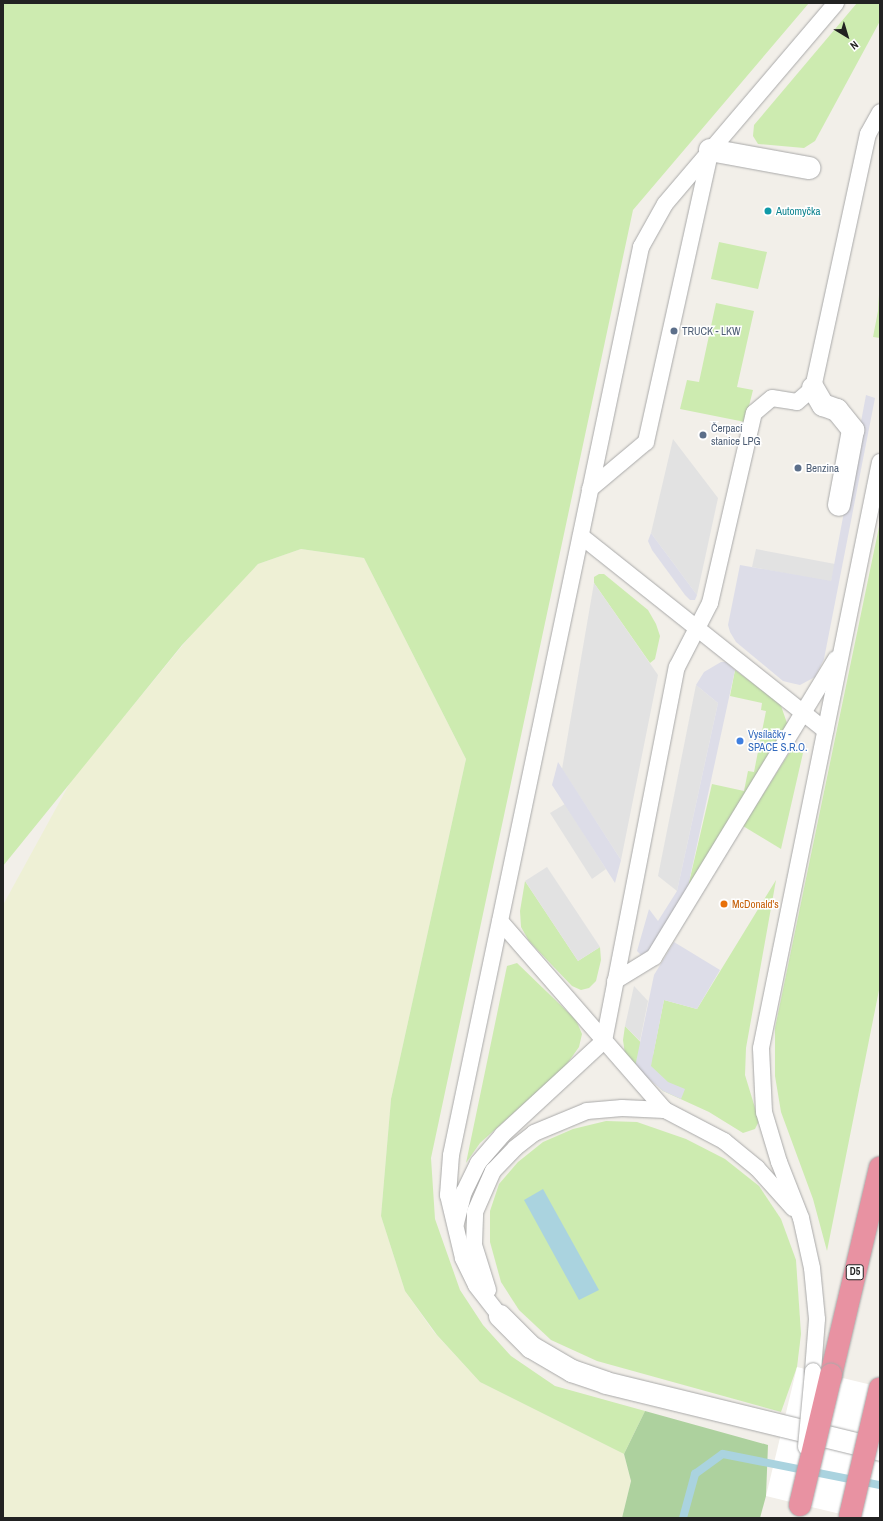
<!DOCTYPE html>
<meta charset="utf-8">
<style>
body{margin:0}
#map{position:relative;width:883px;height:1521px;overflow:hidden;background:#f2efe9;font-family:"Archivo Narrow",sans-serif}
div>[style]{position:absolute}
.farmland>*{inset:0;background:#eef0d5}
.grass>*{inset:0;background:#cdebb0}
.forest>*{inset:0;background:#add19e}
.parking>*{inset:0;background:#e2e2e2}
.plaza>*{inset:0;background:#dddde8}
.water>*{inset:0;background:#aad3df}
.pier>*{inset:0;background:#fff}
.stream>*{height:8px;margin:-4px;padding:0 4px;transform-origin:4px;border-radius:4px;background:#aad3df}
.roads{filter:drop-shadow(0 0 1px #a9a9a9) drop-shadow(0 0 1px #a9a9a9)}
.lane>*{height:16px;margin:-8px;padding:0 8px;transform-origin:8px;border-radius:8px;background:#fff}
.street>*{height:22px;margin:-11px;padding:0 11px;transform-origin:11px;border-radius:11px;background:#fff}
.highway>*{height:22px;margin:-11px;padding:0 11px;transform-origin:11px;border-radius:11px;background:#e892a2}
.bridges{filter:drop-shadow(0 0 1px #a9a9a9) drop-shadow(0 0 1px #a9a9a9)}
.lane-bridge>*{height:16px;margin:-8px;padding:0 8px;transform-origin:8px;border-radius:8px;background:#fff}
.highway-bridge>*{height:22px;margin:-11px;padding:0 11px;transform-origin:11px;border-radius:11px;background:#e892a2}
.dots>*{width:11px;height:11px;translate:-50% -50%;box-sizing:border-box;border:2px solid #fff;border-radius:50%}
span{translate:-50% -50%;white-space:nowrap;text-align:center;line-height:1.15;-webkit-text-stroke:3px #fff;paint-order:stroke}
.shield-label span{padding:1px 3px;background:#fff;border:1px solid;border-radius:3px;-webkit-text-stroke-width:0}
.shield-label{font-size:10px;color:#222;font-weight:700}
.culture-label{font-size:11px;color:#0d838f}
.left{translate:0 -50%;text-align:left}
.service-label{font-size:11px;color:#4e5e75}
.shop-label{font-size:11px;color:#366cbe}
.food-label{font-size:11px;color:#c56008}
.frame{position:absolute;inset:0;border:4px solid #222;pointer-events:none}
.north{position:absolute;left:827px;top:16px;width:40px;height:40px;-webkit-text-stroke:3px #fff;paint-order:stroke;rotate:142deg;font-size:11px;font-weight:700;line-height:16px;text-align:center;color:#222}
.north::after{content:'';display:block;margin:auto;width:14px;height:18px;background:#222;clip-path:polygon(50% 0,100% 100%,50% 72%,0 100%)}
</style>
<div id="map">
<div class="farmland">
<i style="clip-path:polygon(301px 549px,364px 558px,466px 759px,391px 1099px,381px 1216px,405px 1291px,433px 1331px,480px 1382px,624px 1454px,631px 1481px,622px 1518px,3px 1518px,3px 905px,71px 781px,196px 629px,258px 564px)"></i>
</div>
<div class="grass">
<i style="clip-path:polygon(3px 3px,809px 3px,633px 210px,431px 1158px,435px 1219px,460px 1290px,483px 1325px,511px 1356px,555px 1386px,645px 1411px,624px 1454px,480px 1382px,437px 1335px,405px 1291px,381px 1216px,391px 1099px,466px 759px,364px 558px,301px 549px,258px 564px,182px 645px,3px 866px)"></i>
<i style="clip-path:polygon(857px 3px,880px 3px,880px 21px,815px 141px,804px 148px,758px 144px,753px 136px,754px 125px)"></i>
<i style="clip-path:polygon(719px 242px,767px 252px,758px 289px,711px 279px)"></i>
<i style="clip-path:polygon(880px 278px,880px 338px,873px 337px,878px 311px)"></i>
<i style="clip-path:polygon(716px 303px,754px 311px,737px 387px,753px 390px,745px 422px,680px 409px,687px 380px,699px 382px)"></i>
<i style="clip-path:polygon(880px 522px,880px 985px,827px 1251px,813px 1199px,781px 1112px,775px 1076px,775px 1028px)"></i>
<i style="clip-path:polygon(599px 574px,604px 574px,648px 610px,656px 624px,660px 636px,655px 659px,650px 663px,594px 583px,594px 577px)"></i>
<i style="clip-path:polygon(735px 670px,780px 703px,788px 726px,687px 891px,712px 784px,744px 791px,748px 771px,754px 772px,766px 711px,761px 710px,762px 703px,730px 696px)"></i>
<i style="clip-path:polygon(791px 750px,803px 753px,781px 849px,743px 826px)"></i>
<i style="clip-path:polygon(776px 880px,746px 1048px,745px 1075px,759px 1121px,755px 1129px,743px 1133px,709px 1112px,663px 1091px,625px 1054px,623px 1040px,625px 1026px,653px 1055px,664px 1000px,697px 1009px)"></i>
<i style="clip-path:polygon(525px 881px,578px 961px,600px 947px,601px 960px,596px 981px,589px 988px,581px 990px,572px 986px,529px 941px,521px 927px,520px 911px)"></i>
<i style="clip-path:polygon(517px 963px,576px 1020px,582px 1034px,579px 1047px,564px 1068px,480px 1143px,466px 1163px,507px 966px)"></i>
<i style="clip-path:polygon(606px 1121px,637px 1122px,686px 1139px,725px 1159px,759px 1186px,781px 1219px,796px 1260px,801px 1334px,797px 1367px,781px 1412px,597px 1361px,551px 1340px,519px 1310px,501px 1282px,490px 1242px,490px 1211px,499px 1184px,518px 1162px,543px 1142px,573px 1129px)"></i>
</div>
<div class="forest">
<i style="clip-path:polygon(645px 1411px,768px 1445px,766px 1496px,760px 1518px,622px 1518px,631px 1481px,624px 1454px)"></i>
</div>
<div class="parking">
<i style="clip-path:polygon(673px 439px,718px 498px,697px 595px,651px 533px)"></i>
<i style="clip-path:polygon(756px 549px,835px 564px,831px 582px,752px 567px)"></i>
<i style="clip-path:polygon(594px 583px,658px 675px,621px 860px,562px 769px)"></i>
<i style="clip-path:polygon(696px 685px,718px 703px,677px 891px,658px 876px)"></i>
<i style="clip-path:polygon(565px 804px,606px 869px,592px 879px,550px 813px)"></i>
<i style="clip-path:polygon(547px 867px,600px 947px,578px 961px,525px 881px)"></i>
<i style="clip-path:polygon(634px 986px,648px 1001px,640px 1041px,625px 1026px)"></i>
</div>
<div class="plaza">
<i style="clip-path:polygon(866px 395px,875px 398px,824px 659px,815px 677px,800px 685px,791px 683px,783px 681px,736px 642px,730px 632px,728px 625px,740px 565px,831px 581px)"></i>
<i style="clip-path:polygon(651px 533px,697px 595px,695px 600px,690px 600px,685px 595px,652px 550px,648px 541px)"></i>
<i style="clip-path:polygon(721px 662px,726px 662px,735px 670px,687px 891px,650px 950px,641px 955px,637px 951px,649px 909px,658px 921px,677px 891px,718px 703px,696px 685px,704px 672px)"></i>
<i style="clip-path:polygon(558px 762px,621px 860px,615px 883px,552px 785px)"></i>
<i style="clip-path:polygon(674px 942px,720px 970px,697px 1009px,664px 1000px,651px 1066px,668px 1082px,685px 1089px,681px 1099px,663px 1091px,635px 1067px,654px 975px)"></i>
</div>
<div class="water">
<i style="clip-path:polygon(543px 1189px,599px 1290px,579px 1300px,524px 1200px)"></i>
</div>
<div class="pier">
<i style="clip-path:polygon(797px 1367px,880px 1387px,880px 1518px,857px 1518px,766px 1496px)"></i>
</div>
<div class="stream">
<i style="left:683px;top:1518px;width:46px;rotate:-74.7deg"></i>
<i style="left:695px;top:1474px;width:34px;rotate:-36deg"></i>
<i style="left:723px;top:1454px;width:160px;rotate:11.2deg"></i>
</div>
<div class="roads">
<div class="lane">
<i style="left:590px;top:489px;width:73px;rotate:-40deg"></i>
<i style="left:646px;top:442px;width:296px;rotate:-77.5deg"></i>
<i style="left:581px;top:536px;width:312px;rotate:38.5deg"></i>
<i style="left:500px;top:921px;width:251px;rotate:48.9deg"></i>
<i style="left:665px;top:1110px;width:67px;rotate:27.7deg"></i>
<i style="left:724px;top:1141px;width:43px;rotate:39.3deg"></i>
<i style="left:757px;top:1168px;width:54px;rotate:48deg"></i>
<i style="left:615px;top:981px;width:46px;rotate:-31.6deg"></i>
<i style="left:654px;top:957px;width:349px;rotate:-58.6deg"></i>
<i style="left:456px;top:1223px;width:32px;rotate:-76deg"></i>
<i style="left:464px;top:1192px;width:32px;rotate:-64deg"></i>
<i style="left:478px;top:1163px;width:37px;rotate:-49deg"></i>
<i style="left:502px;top:1135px;width:139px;rotate:-42.7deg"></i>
<i style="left:604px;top:1041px;width:381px;rotate:-79deg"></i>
<i style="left:677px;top:667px;width:72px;rotate:-62.7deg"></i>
<i style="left:710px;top:603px;width:195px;rotate:-77deg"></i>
<i style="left:754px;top:413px;width:23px;rotate:-40deg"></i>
<i style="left:772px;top:398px;width:25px;rotate:9deg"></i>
<i style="left:797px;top:402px;width:21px;rotate:-41deg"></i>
<i style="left:813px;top:388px;width:260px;rotate:-77.8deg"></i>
<i style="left:868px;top:134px;width:25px;rotate:-61deg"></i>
<i style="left:488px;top:1290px;width:47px;rotate:-107.3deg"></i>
<i style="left:474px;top:1245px;width:33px;rotate:-88deg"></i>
<i style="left:475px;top:1212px;width:45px;rotate:-66.3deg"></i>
<i style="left:493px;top:1171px;width:32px;rotate:-46deg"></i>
<i style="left:515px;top:1148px;width:24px;rotate:-38deg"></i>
<i style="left:534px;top:1133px;width:57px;rotate:-22.5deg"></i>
<i style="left:587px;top:1111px;width:35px;rotate:-5deg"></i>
<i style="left:622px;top:1108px;width:43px;rotate:2.7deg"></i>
<i style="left:500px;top:1316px;width:39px;rotate:-128deg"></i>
<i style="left:476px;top:1285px;width:30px;rotate:-116deg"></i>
<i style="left:463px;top:1258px;width:65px;rotate:-103.4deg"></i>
<i style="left:448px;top:1195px;width:40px;rotate:-85.7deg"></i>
<i style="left:451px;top:1155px;width:928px;rotate:-78.18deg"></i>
<i style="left:641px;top:247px;width:49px;rotate:-60.8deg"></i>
<i style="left:665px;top:204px;width:264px;rotate:-49.6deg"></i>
<i style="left:813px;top:1371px;width:52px;rotate:-85.6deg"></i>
<i style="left:817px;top:1319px;width:51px;rotate:-95.6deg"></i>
<i style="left:812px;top:1268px;width:51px;rotate:-102.4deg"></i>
<i style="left:801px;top:1218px;width:60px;rotate:-111.4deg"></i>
<i style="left:779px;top:1162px;width:52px;rotate:-106.7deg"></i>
<i style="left:764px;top:1112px;width:64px;rotate:-92.7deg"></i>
<i style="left:761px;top:1048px;width:598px;rotate:-78.52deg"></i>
</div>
<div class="street">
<i style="left:710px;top:150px;width:101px;rotate:10.3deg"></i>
<i style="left:813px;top:388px;width:20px;rotate:60deg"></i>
<i style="left:823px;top:405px;width:15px;rotate:20deg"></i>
<i style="left:837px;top:410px;width:26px;rotate:51deg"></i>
<i style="left:853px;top:430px;width:76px;rotate:100.6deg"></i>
<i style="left:500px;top:1316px;width:44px;rotate:45deg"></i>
<i style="left:531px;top:1347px;width:48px;rotate:30.3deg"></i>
<i style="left:572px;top:1371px;width:36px;rotate:19deg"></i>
<i style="left:606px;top:1383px;width:282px;rotate:13.7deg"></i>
</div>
<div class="highway">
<i style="left:831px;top:1375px;width:213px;rotate:-76.7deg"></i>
</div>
</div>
<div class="bridges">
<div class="lane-bridge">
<i style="left:806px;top:1447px;width:76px;rotate:-84.7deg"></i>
</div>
<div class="highway-bridge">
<i style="left:800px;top:1505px;width:134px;rotate:-76.6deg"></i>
<i style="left:850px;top:1516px;width:131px;rotate:-76.8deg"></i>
</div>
</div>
<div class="dots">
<i style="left:768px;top:211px;background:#0f9aa8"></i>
<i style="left:674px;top:331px;background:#5c6f8a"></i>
<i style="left:703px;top:435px;background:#5c6f8a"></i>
<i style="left:798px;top:468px;background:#5c6f8a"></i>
<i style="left:740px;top:741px;background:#3f7fe0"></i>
<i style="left:724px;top:904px;background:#e8710a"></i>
</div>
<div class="shield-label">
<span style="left:855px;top:1272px">D5</span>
</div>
<div class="culture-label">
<span class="left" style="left:776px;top:211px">Automyčka</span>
</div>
<div class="service-label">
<span class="left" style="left:682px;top:331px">TRUCK - LKW</span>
<span class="left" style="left:711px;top:435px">Čerpací<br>stanice LPG</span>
<span class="left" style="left:806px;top:468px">Benzina</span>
</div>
<div class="shop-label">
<span class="left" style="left:748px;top:741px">Vysílačky -<br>SPACE S.R.O.</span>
</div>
<div class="food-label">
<span class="left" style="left:732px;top:904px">McDonald's</span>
</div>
<div class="frame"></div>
<div class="north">N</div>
</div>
